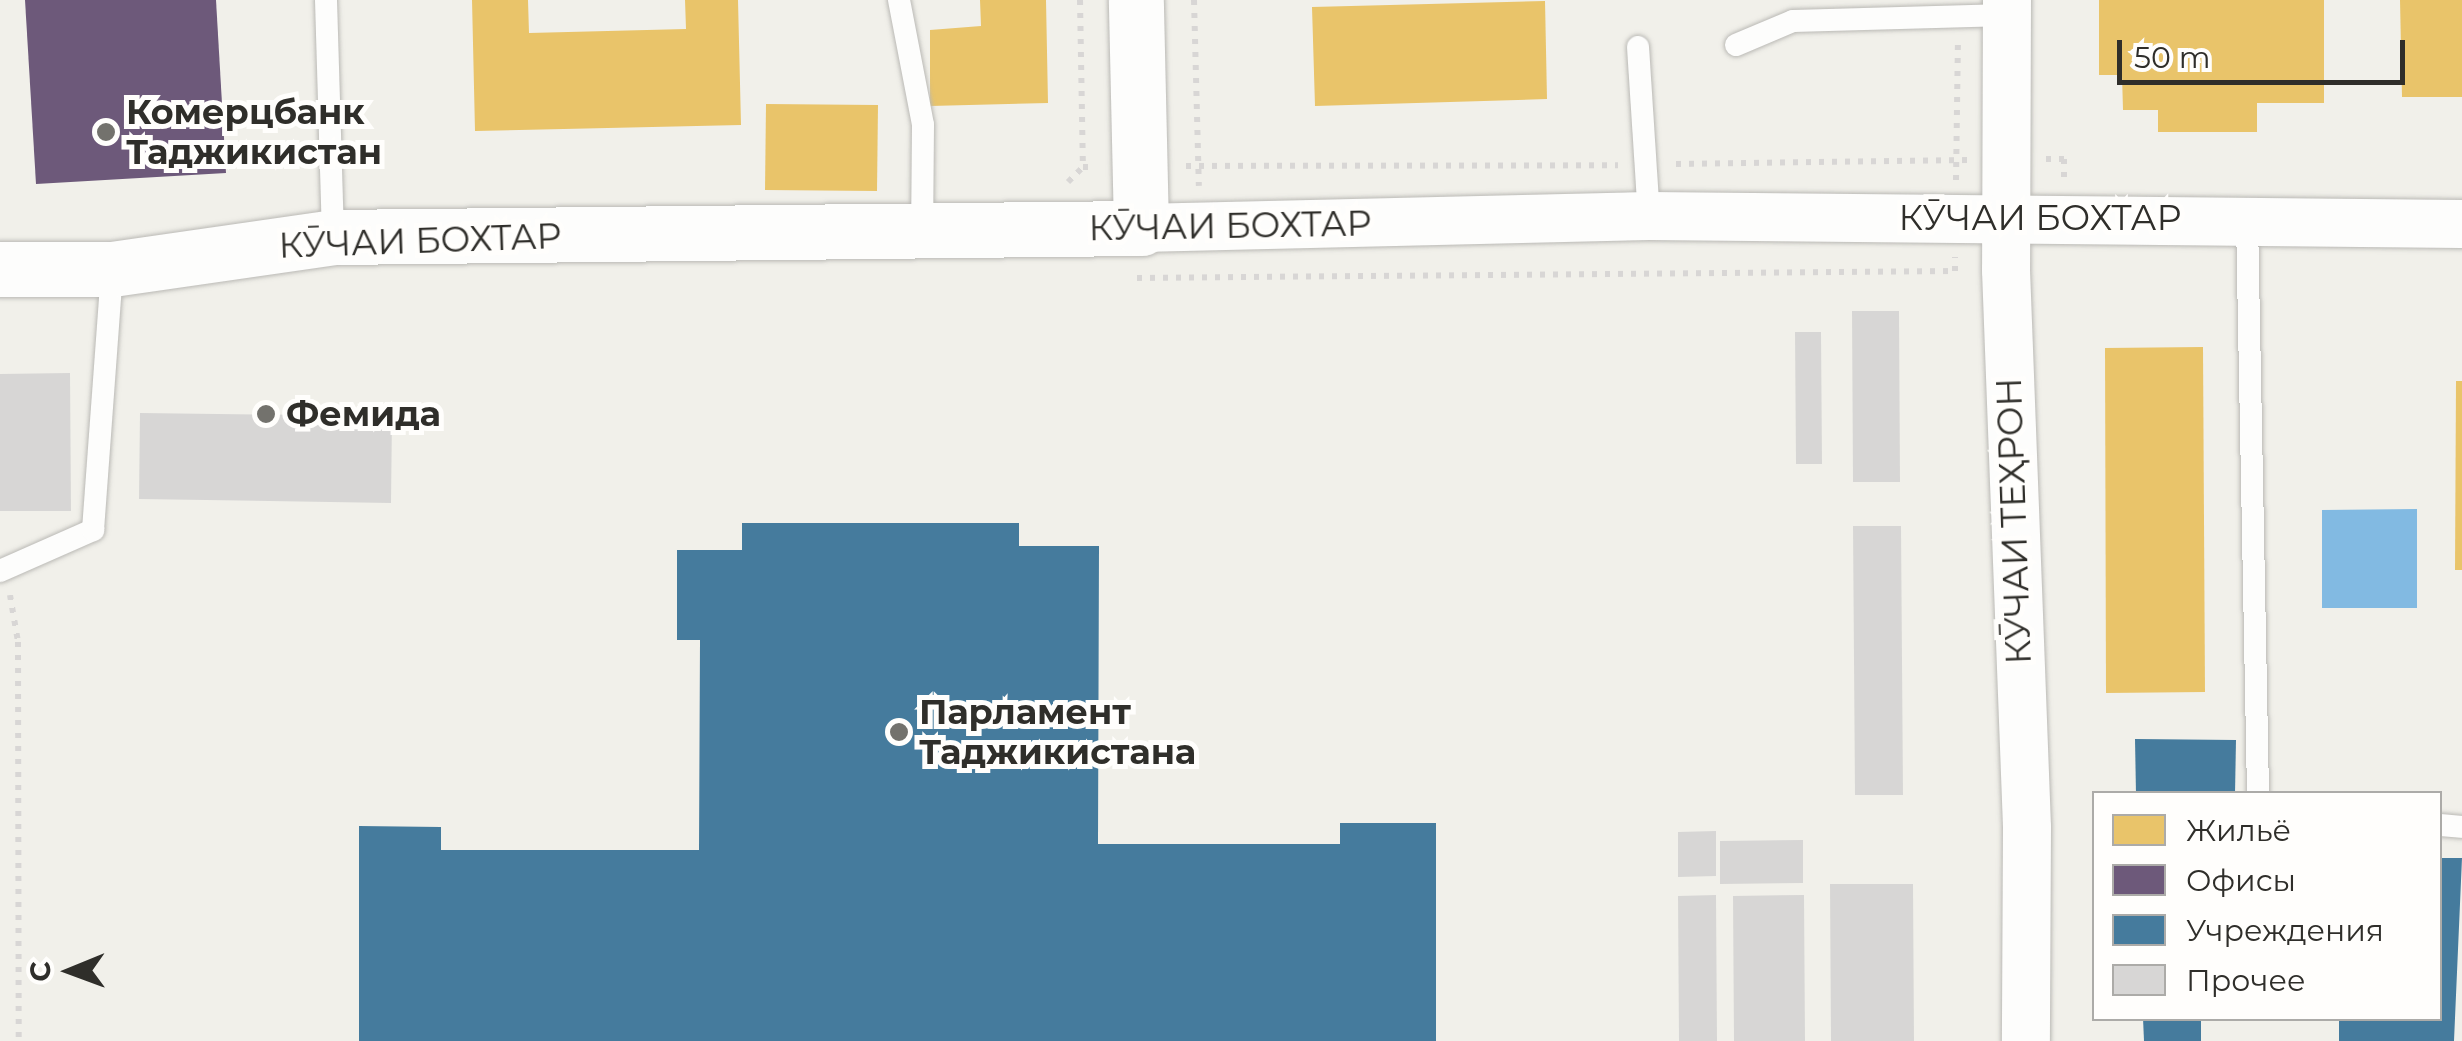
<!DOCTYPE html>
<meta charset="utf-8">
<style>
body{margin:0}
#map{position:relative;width:2462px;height:1041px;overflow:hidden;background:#f1f0ea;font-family:Montserrat,sans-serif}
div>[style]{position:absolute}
.water>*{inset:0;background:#82bae2}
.homes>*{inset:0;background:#e9c46a}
.offices>*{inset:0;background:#6d597a}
.public>*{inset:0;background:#457b9d}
.building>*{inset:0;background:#d7d6d5}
.path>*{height:6px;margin-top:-3px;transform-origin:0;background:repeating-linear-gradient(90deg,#d8d6d5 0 5px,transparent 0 13px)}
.roads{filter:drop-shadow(0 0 2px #bab9b5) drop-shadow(0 0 2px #bab9b5)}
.service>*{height:22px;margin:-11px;padding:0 11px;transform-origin:11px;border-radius:11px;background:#fdfdfc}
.minor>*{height:48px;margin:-24px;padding:0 24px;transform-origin:24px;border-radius:24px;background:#fdfdfc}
.tertiary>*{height:55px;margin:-27.5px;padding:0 27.5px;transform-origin:27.5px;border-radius:27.5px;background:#fdfdfc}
.dots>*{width:28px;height:28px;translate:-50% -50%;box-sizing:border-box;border:5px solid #fffefc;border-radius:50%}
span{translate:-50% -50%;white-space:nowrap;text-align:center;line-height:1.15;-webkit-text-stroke:10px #fffefc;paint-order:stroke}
.poi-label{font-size:35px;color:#2f2e2a;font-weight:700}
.left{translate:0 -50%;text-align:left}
.street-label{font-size:35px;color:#2f2e2a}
.legend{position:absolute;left:2092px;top:791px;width:350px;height:230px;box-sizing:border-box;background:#fffefc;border:2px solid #acaba8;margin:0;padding:12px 18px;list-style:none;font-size:30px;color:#2f2e2a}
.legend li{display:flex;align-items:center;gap:20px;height:50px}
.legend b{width:50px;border:2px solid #acaba8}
.north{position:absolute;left:20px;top:921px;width:100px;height:100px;-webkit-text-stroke:8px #fffefc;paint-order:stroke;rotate:269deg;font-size:28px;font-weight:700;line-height:40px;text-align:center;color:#2f2e2a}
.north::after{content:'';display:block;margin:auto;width:35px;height:45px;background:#2f2e2a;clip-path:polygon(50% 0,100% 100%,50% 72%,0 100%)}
.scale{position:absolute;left:2117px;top:40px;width:288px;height:45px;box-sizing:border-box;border:5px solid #2f2e2a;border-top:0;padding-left:12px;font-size:30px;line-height:35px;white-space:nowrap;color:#2f2e2a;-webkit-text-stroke:8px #fffefc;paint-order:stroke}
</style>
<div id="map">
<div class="water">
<i style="clip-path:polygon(2417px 509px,2417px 608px,2322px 608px,2322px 510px)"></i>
</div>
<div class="homes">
<i style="clip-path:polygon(472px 0,528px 0,529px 33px,686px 29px,685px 0,738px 0,741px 125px,475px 131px)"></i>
<i style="clip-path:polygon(980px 0,1046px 0,1048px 103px,930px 106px,930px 30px,981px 26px)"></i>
<i style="clip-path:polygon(2099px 0,2324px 0,2324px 103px,2257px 103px,2257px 132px,2158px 132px,2158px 110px,2123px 110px,2122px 75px,2099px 75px)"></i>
<i style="clip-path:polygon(2400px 0,2462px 0,2462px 97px,2402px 97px)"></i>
<i style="clip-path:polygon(1545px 1px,1547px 99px,1315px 106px,1312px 7px)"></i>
<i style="clip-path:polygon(766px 104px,878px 105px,877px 191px,765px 190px)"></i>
<i style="clip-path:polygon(2203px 347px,2205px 692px,2106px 693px,2105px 348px)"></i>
<i style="clip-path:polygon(2456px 381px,2462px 381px,2462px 570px,2455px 570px)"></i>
</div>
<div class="offices">
<i style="clip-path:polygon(25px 0,216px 0,226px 173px,36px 184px)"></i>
</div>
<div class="public">
<i style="clip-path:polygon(742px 523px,1019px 523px,1019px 546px,1099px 546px,1098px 844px,1340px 844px,1340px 823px,1436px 823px,1436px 1041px,359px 1041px,359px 826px,441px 827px,441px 850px,699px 850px,700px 640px,677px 640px,677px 550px,742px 550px)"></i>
<i style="clip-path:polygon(2135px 739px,2236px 740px,2235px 794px,2136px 794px)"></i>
<i style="clip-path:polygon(2440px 858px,2462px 858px,2454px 1041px,2339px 1041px,2339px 1018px,2440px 1018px)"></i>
<i style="clip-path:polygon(2143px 1018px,2201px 1018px,2201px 1041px,2144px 1041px)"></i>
</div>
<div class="building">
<i style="clip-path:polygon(1852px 311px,1899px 311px,1900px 482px,1853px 482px)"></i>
<i style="clip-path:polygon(1795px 332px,1821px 332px,1822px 464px,1796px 464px)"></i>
<i style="clip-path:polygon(70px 373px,71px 511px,0 511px,0 374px)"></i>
<i style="clip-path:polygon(140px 413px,392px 416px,391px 503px,139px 499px)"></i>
<i style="clip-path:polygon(1853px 526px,1901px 526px,1903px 795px,1855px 795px)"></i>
<i style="clip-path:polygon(1716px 831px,1716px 876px,1678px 877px,1678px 832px)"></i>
<i style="clip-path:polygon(1803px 840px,1803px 883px,1720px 884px,1720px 841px)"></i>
<i style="clip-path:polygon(1830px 884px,1913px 884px,1914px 1041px,1831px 1041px)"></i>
<i style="clip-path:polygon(1716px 895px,1717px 1041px,1679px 1041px,1678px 896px)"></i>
<i style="clip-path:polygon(1804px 895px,1805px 1041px,1734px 1041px,1733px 896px)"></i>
</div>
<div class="path">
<i style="left:1080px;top:0;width:167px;rotate:89deg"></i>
<i style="left:1194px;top:0;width:186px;rotate:88.5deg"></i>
<i style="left:2046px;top:159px;width:18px"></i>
<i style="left:2064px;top:159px;width:19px;rotate:90deg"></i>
<i style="left:1676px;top:164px;width:292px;rotate:-0.8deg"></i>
<i style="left:1186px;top:166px;width:432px;rotate:-0.1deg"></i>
<i style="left:1956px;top:180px;width:138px;rotate:-89.2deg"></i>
<i style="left:1068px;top:182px;width:21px;rotate:-45deg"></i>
<i style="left:1083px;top:167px;width:10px"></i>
<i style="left:1137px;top:278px;width:818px;rotate:-0.49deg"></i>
<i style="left:1955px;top:271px;width:14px;rotate:-90deg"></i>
<i style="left:10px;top:595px;width:48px;rotate:80.3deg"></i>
<i style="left:18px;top:642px;width:399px;rotate:89.9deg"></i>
</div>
<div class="roads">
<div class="service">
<i style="left:326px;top:0;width:237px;rotate:88.3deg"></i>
<i style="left:899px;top:0;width:127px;rotate:79.1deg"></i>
<i style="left:923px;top:125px;width:106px;rotate:90.5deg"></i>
<i style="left:1736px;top:45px;width:62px;rotate:-22.8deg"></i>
<i style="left:1793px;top:21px;width:214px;rotate:-1.6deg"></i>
<i style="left:1638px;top:47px;width:169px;rotate:86.3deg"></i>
<i style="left:2247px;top:220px;width:574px;rotate:88.9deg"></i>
<i style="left:0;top:571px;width:102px;rotate:-23.8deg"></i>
<i style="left:93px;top:530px;width:262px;rotate:-85.8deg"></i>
<i style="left:2440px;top:825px;width:22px;rotate:5deg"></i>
</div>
<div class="minor">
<i style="left:2007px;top:0;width:270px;rotate:90.2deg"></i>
<i style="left:2006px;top:270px;width:558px;rotate:87.84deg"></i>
<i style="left:2027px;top:828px;width:213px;rotate:90.3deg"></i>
<i style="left:1141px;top:228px;width:508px;rotate:-1.35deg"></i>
<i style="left:1649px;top:216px;width:813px;rotate:0.56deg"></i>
</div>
<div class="tertiary">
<i style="left:0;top:269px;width:112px"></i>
<i style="left:112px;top:269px;width:223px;rotate:-8.2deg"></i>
<i style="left:333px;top:237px;width:808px;rotate:-0.64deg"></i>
<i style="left:1141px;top:228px;width:228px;rotate:-91.3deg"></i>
</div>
</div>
<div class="dots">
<i style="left:106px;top:132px;background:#73726d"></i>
<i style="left:266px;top:414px;background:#73726d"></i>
<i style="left:899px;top:732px;background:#73726d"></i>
</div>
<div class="poi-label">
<span class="left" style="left:126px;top:132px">Комерцбанк<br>Таджикистан</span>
<span class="left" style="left:286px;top:414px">Фемида</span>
<span class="left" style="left:919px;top:732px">Парламент<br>Таджикистана</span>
</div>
<div class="street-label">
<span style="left:2040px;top:218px">КӮЧАИ БОХТАР</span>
<span style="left:1230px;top:226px;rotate:-1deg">КӮЧАИ БОХТАР</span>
<span style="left:420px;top:241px;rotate:-2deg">КӮЧАИ БОХТАР</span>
<span style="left:2014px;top:521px;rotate:-92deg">КӮЧАИ ТЕҲРОН</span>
</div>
<ul class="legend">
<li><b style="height:28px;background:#e9c46a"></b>Жильё</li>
<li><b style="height:28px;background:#6d597a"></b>Офисы</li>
<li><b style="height:28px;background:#457b9d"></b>Учреждения</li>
<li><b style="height:28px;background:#d7d6d5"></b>Прочее</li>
</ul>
<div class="north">С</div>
<div class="scale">50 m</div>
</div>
